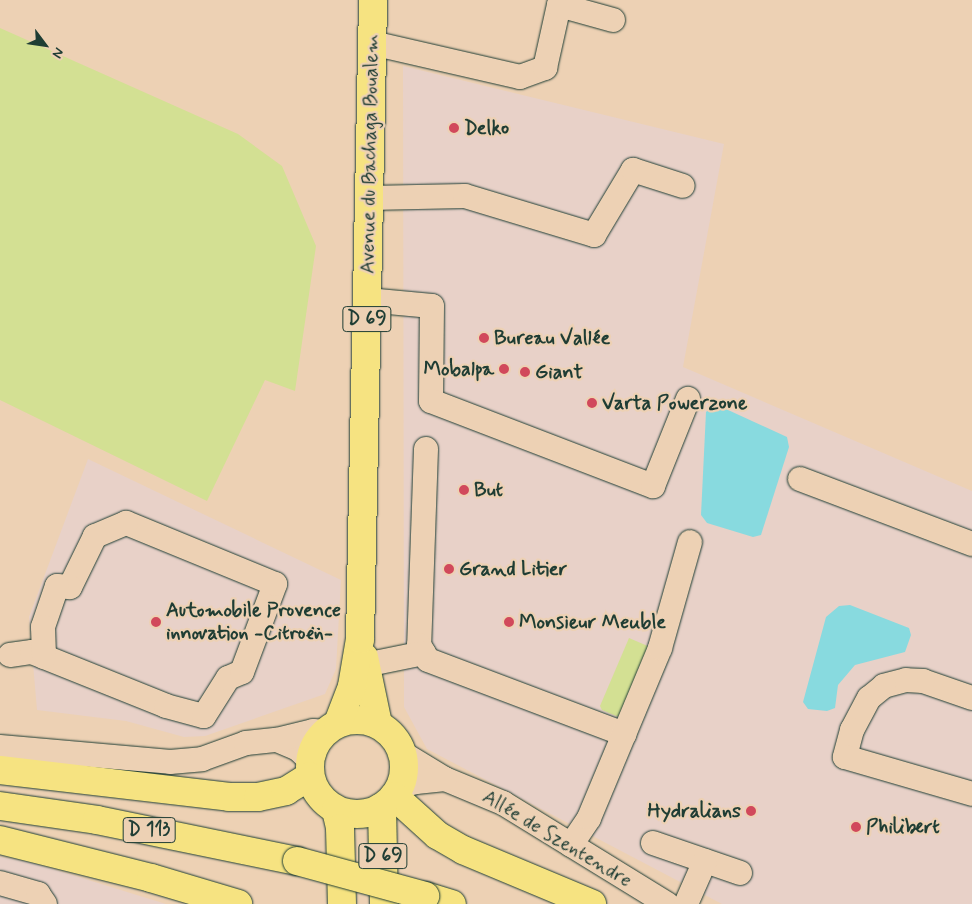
<!DOCTYPE html>
<meta charset="utf-8">
<style>
body{margin:0}
#map{position:relative;width:972px;height:904px;overflow:hidden;background:#edd1b4;font-family:Mynerve,sans-serif}
div>[style]{position:absolute}
.built>*{inset:0;background:#e8d1c8}
.green>*{inset:0;background:#d3e093}
.water>*{inset:0;background:#88dadf}
.roads{filter:drop-shadow(0 0 1px #1f3d34) drop-shadow(0 0 1px #1f3d34)}
.minor>*{height:24px;margin:-12px;padding:0 12px;transform-origin:12px;border-radius:12px;background:#edd1b4}
.major>*{height:28px;margin:-14px;padding:0 14px;transform-origin:14px;border-radius:14px;background:#f6e381}
.major>.ring{margin:-14px;padding:0;box-sizing:content-box;background:none;border:28px solid #f6e381;border-radius:50%}
.bridges{filter:drop-shadow(0 0 1px #1f3d34) drop-shadow(0 0 1px #1f3d34)}
.major-bridge>*{height:28px;margin:-14px;padding:0 14px;transform-origin:14px;border-radius:14px;background:#f6e381}
.dots>*{width:14px;height:14px;translate:-50% -50%;box-sizing:border-box;border:2px solid #edd1b4;border-radius:50%}
span{translate:-50% -50%;white-space:nowrap;text-align:center;line-height:1.15;-webkit-text-stroke:4.5px #edd1b4;paint-order:stroke}
.shield-label span{padding:1px 4px;background:#edd1b4;border:1px solid;border-radius:4px;-webkit-text-stroke-width:0}
.shield-label{font-size:19px;color:#1f3d34;font-weight:700}
.poi-label{font-size:20px;color:#1f3d34;font-weight:700}
.left{translate:0 -50%;text-align:left}
.right{translate:-100% -50%;text-align:right}
.street-label{font-size:20px;color:#1f3d34}
.north{position:absolute;left:20px;top:20px;width:50px;height:50px;-webkit-text-stroke:4px #edd1b4;paint-order:stroke;rotate:121deg;font-size:14px;font-weight:700;line-height:20px;text-align:center;color:#1f3d34}
.north::after{content:'';display:block;margin:auto;width:18px;height:22px;background:#1f3d34;clip-path:polygon(50% 0,100% 100%,50% 72%,0 100%)}
</style>
<div id="map">
<div class="built">
<i style="clip-path:polygon(403px 66px,724px 144px,683px 367px,972px 491px,972px 904px,722px 904px,427px 749px,404px 707px)"></i>
<i style="clip-path:polygon(88px 459px,341px 580px,336px 669px,325px 694px,205px 736px,184px 737px,126px 721px,37px 710px,29px 617px)"></i>
<i style="clip-path:polygon(0 857px,30px 862px,166px 904px,0 904px)"></i>
</div>
<div class="green">
<i style="clip-path:polygon(0 28px,238px 134px,282px 166px,316px 246px,295px 391px,265px 380px,207px 501px,0 400px)"></i>
<i style="clip-path:polygon(629px 638px,650px 647px,621px 718px,602px 710px,600px 706px)"></i>
</div>
<div class="water">
<i style="clip-path:polygon(715px 404px,787px 437px,789px 447px,761px 535px,753px 537px,707px 523px,701px 515px,706px 412px)"></i>
<i style="clip-path:polygon(850px 605px,909px 628px,911px 635px,905px 652px,855px 665px,838px 685px,835px 708px,827px 711px,808px 709px,803px 702px,826px 617px,839px 606px)"></i>
</div>
<div class="roads">
<div class="minor">
<i style="left:372px;top:43px;width:152px;rotate:12.9deg"></i>
<i style="left:520px;top:77px;width:27px;rotate:-20deg"></i>
<i style="left:545px;top:68px;width:65px;rotate:-77.5deg"></i>
<i style="left:559px;top:5px;width:56px;rotate:15.5deg"></i>
<i style="left:369px;top:198px;width:96px;rotate:-1.2deg"></i>
<i style="left:465px;top:196px;width:135px;rotate:16.8deg"></i>
<i style="left:594px;top:235px;width:76px;rotate:-59deg"></i>
<i style="left:633px;top:170px;width:52px;rotate:17.7deg"></i>
<i style="left:367px;top:300px;width:65px;rotate:5.3deg"></i>
<i style="left:432px;top:306px;width:95px;rotate:90.6deg"></i>
<i style="left:431px;top:401px;width:238px;rotate:21deg"></i>
<i style="left:653px;top:486px;width:94px;rotate:-68.1deg"></i>
<i style="left:426px;top:449px;width:196px;rotate:92deg"></i>
<i style="left:419px;top:645px;width:17px;rotate:59deg"></i>
<i style="left:428px;top:660px;width:210px;rotate:20.7deg"></i>
<i style="left:800px;top:479px;width:184px;rotate:20.7deg"></i>
<i style="left:10px;top:655px;width:22px;rotate:-8deg"></i>
<i style="left:32px;top:652px;width:144px;rotate:21.9deg"></i>
<i style="left:166px;top:706px;width:39px;rotate:15deg"></i>
<i style="left:204px;top:716px;width:45px;rotate:-57.7deg"></i>
<i style="left:228px;top:678px;width:15px;rotate:-23deg"></i>
<i style="left:242px;top:672px;width:94px;rotate:-69.4deg"></i>
<i style="left:275px;top:584px;width:161px;rotate:-157.7deg"></i>
<i style="left:126px;top:523px;width:34px;rotate:157deg"></i>
<i style="left:95px;top:536px;width:57px;rotate:116.1deg"></i>
<i style="left:70px;top:587px;width:13px;rotate:-176deg"></i>
<i style="left:57px;top:586px;width:43px;rotate:108.9deg"></i>
<i style="left:43px;top:627px;width:30px;rotate:88deg"></i>
<i style="left:365px;top:665px;width:60px;rotate:-11.5deg"></i>
<i style="left:972px;top:698px;width:52px;rotate:-160.9deg"></i>
<i style="left:923px;top:681px;width:17px;rotate:-177deg"></i>
<i style="left:906px;top:680px;width:23px;rotate:165deg"></i>
<i style="left:884px;top:686px;width:19px;rotate:141deg"></i>
<i style="left:869px;top:698px;width:36px;rotate:118deg"></i>
<i style="left:852px;top:730px;width:28px;rotate:105deg"></i>
<i style="left:845px;top:757px;width:132px;rotate:16.2deg"></i>
<i style="left:277px;top:740px;width:23px;rotate:23deg"></i>
<i style="left:298px;top:749px;width:16px;rotate:43deg"></i>
<i style="left:0;top:747px;width:171px;rotate:5deg"></i>
<i style="left:170px;top:762px;width:32px;rotate:-5deg"></i>
<i style="left:202px;top:759px;width:47px;rotate:-20deg"></i>
<i style="left:246px;top:743px;width:31px;rotate:-6deg"></i>
<i style="left:277px;top:740px;width:37px;rotate:-14deg"></i>
<i style="left:313px;top:731px;width:12px;rotate:5deg"></i>
<i style="left:402px;top:753px;width:50px;rotate:31.2deg"></i>
<i style="left:445px;top:779px;width:63px;rotate:22.5deg"></i>
<i style="left:503px;top:803px;width:193px;rotate:31.6deg"></i>
<i style="left:400px;top:786px;width:16px;rotate:-14deg"></i>
<i style="left:416px;top:782px;width:29px;rotate:-6deg"></i>
<i style="left:653px;top:843px;width:92px;rotate:19deg"></i>
<i style="left:571px;top:845px;width:32px;rotate:-56deg"></i>
<i style="left:589px;top:818px;width:184px;rotate:-67.3deg"></i>
<i style="left:660px;top:648px;width:110px;rotate:-74.2deg"></i>
<i style="left:0;top:883px;width:40px;rotate:16deg"></i>
<i style="left:38px;top:894px;width:12px;rotate:55deg"></i>
<i style="left:686px;top:904px;width:47px;rotate:-66.2deg"></i>
</div>
<div class="major">
<i style="left:364px;top:657px;width:68px;rotate:78.2deg"></i>
<i class="ring" style="left:310px;top:720px;width:66px;height:66px"></i>
<i style="left:338px;top:723px;width:40px;rotate:-69deg"></i>
<i style="left:352px;top:686px;width:48px;rotate:-80.3deg"></i>
<i style="left:360px;top:639px;width:639px;rotate:-88.83deg"></i>
<i style="left:0;top:770px;width:231px;rotate:6.7deg"></i>
<i style="left:229px;top:797px;width:29px"></i>
<i style="left:258px;top:797px;width:29px;rotate:-12deg"></i>
<i style="left:286px;top:791px;width:28px;rotate:-32deg"></i>
<i style="left:394px;top:796px;width:58px;rotate:42.2deg"></i>
<i style="left:437px;top:835px;width:30px;rotate:30deg"></i>
<i style="left:463px;top:850px;width:140px;rotate:22.7deg"></i>
<i style="left:0;top:806px;width:98px;rotate:8.2deg"></i>
<i style="left:97px;top:820px;width:204px;rotate:11.6deg"></i>
<i style="left:382px;top:807px;width:97px;rotate:88.8deg"></i>
<i style="left:336px;top:810px;width:18px;rotate:77deg"></i>
<i style="left:340px;top:828px;width:76px;rotate:88.5deg"></i>
<i style="left:0;top:840px;width:156px;rotate:14.1deg"></i>
<i style="left:151px;top:878px;width:91px;rotate:16.6deg"></i>
<i style="left:425px;top:896px;width:28px;rotate:17deg"></i>
</div>
</div>
<div class="bridges">
<div class="major-bridge">
<i style="left:297px;top:861px;width:133px;rotate:15.3deg"></i>
</div>
</div>
<div class="dots">
<i style="left:454px;top:128px;background:#d1495b"></i>
<i style="left:484px;top:338px;background:#d1495b"></i>
<i style="left:504px;top:369px;background:#d1495b"></i>
<i style="left:525px;top:372px;background:#d1495b"></i>
<i style="left:592px;top:403px;background:#d1495b"></i>
<i style="left:464px;top:490px;background:#d1495b"></i>
<i style="left:449px;top:569px;background:#d1495b"></i>
<i style="left:156px;top:622px;background:#d1495b"></i>
<i style="left:509px;top:622px;background:#d1495b"></i>
<i style="left:751px;top:811px;background:#d1495b"></i>
<i style="left:856px;top:827px;background:#d1495b"></i>
</div>
<div class="shield-label">
<span style="left:367px;top:319px">D 69</span>
<span style="left:149px;top:830px">D 113</span>
<span style="left:383px;top:856px">D 69</span>
</div>
<div class="poi-label">
<span class="left" style="left:464px;top:128px">Delko</span>
<span class="left" style="left:494px;top:338px">Bureau Vallée</span>
<span class="right" style="left:494px;top:369px">Mobalpa</span>
<span class="left" style="left:535px;top:372px">Giant</span>
<span class="left" style="left:602px;top:403px">Varta Powerzone</span>
<span class="left" style="left:474px;top:490px">But</span>
<span class="left" style="left:459px;top:569px">Grand Litier</span>
<span class="left" style="left:166px;top:622px">Automobile Provence<br>innovation -Citroën-</span>
<span class="left" style="left:519px;top:622px">Monsieur Meuble</span>
<span class="right" style="left:741px;top:811px">Hydralians</span>
<span class="left" style="left:866px;top:827px">Philibert</span>
</div>
<div class="street-label">
<span style="left:370px;top:154px;rotate:-89deg">Avenue du Bachaga Boualem</span>
<span style="left:557px;top:839px;rotate:31deg">Allée de Szentendre</span>
</div>
<div class="north">N</div>
</div>
